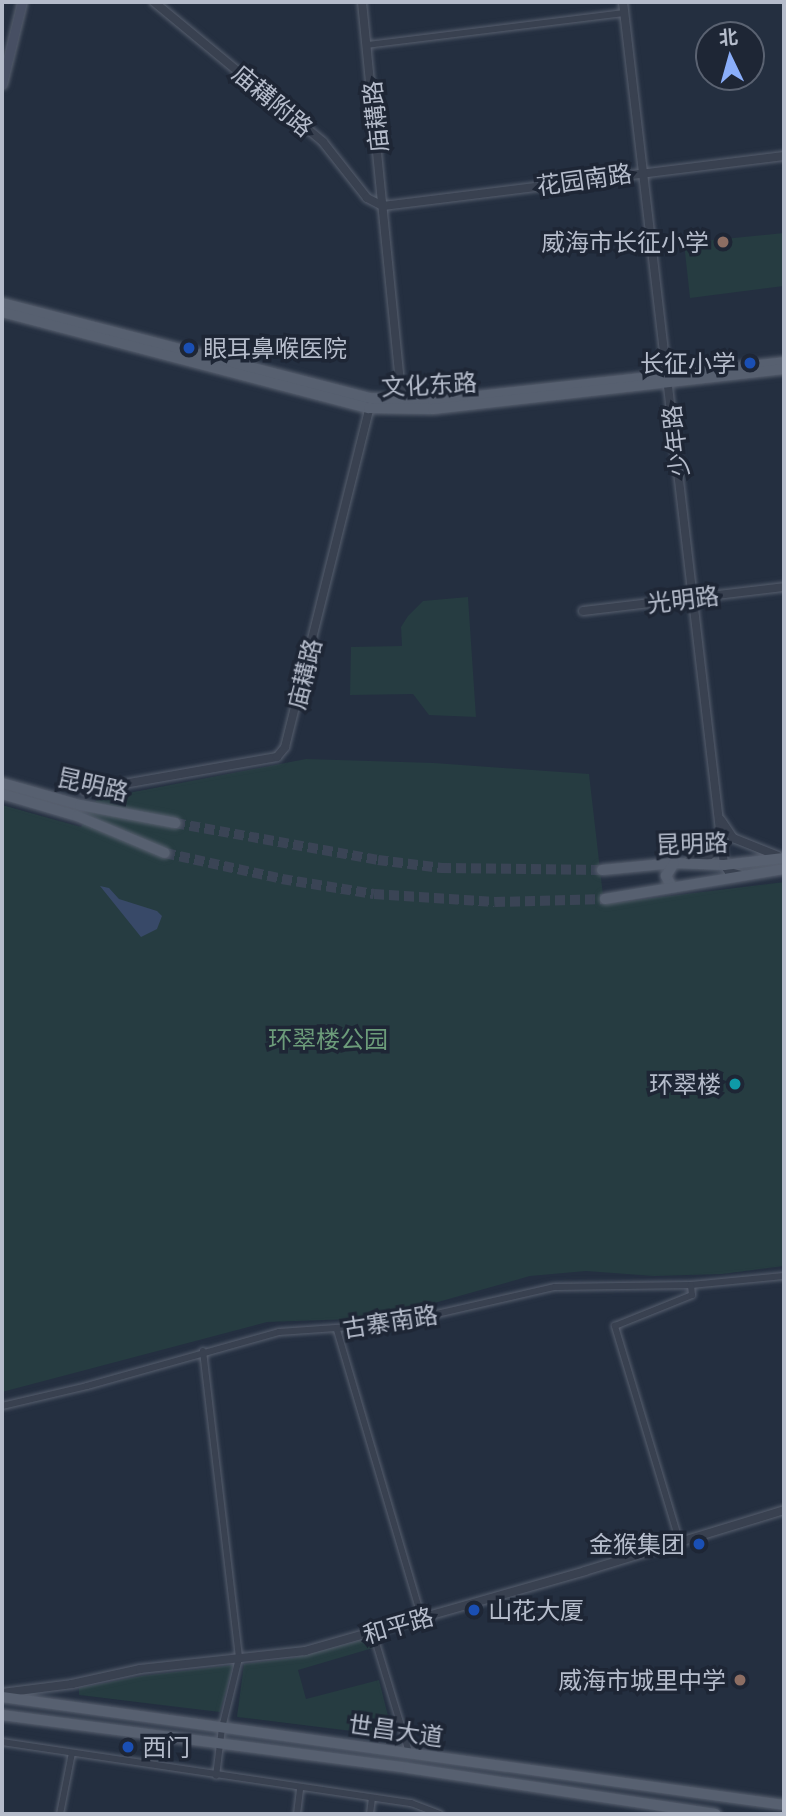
<!DOCTYPE html>
<meta charset="utf-8">
<style>
body{margin:0}
#map{position:relative;width:786px;height:1816px;overflow:hidden;background:#242f40;font-family:Commissioner,"Noto Sans SC",sans-serif}
div>[style]{position:absolute}
.green>*{inset:0;background:#263c41}
.water>*{inset:0;background:#384968}
.primary-tunnel>*{height:10px;margin-top:-5px;transform-origin:0;background:repeating-linear-gradient(90deg,#3a4455 0 10px,transparent 0 15px)}
.roads{filter:drop-shadow(0 0 2px #575f6e) drop-shadow(0 0 2px #575f6e)}
.minor>*{height:6px;margin:-3px;padding:0 3px;transform-origin:3px;border-radius:3px;background:#394150}
.tertiary>*{height:8px;margin:-4px;padding:0 4px;transform-origin:4px;border-radius:4px;background:#394150}
.secondary>*{height:9px;margin:-4.5px;padding:0 4.5px;transform-origin:4.5px;border-radius:4.5px;background:#474f63}
.primary>*{height:10px;margin:-5px;padding:0 5px;transform-origin:5px;border-radius:5px;background:#576070}
.dots>*{width:19px;height:19px;translate:-50% -50%;box-sizing:border-box;border:4px solid #1e2635;border-radius:50%}
span{translate:-50% -50%;white-space:nowrap;text-align:center;line-height:1.15;-webkit-text-stroke:7px #1e2635;paint-order:stroke}
.street-label{font-size:24px;color:#b5bccb}
.poi-label{font-size:24px;color:#b5bccb}
.right{translate:-100% -50%;text-align:right}
.left{translate:0 -50%;text-align:left}
.park-label{font-size:24px;color:#6c9c7a}
.frame{position:absolute;inset:0;border:4px solid #b5bccb;pointer-events:none}
.north{position:absolute;left:695px;top:21px;width:70px;height:70px;box-sizing:border-box;background:#1e2635;border:2px solid #5a6271;border-radius:50%;rotate:355deg;font-size:19px;font-weight:700;line-height:28px;text-align:center;color:#b5bccb}
.north::after{content:'';display:block;margin:auto;width:24px;height:32px;background:#8aaefa;clip-path:polygon(50% 0,100% 100%,50% 72%,0 100%)}
</style>
<div id="map">
<div class="green">
<i style="clip-path:polygon(784px 233px,784px 286px,690px 298px,684px 243px)"></i>
<i style="clip-path:polygon(468px 597px,476px 717px,429px 715px,413px 694px,350px 695px,351px 647px,402px 646px,401px 627px,408px 616px,423px 601px)"></i>
<i style="clip-path:polygon(306px 759px,434px 763px,589px 774px,604px 904px,784px 882px,784px 1266px,722px 1274px,654px 1276px,586px 1271px,530px 1276px,381px 1318px,267px 1322px,2px 1392px,2px 805px,81px 827px,97px 799px)"></i>
<i style="clip-path:polygon(370px 1638px,373px 1648px,298px 1670px,306px 1699px,379px 1680px,393px 1736px,237px 1717px,244px 1664px,293px 1658px)"></i>
<i style="clip-path:polygon(233px 1665px,220px 1712px,79px 1695px,79px 1688px,141px 1676px)"></i>
</div>
<div class="water">
<i style="clip-path:polygon(100px 886px,109px 888px,119px 899px,157px 911px,162px 916px,157px 929px,141px 937px)"></i>
</div>
<div class="primary-tunnel">
<i style="left:175px;top:823px;width:206px;rotate:10.3deg"></i>
<i style="left:378px;top:860px;width:64px;rotate:7.2deg"></i>
<i style="left:441px;top:868px;width:161px;rotate:0.7deg"></i>
<i style="left:165px;top:853px;width:120px;rotate:12.5deg"></i>
<i style="left:282px;top:879px;width:93px;rotate:9.3deg"></i>
<i style="left:374px;top:894px;width:121px;rotate:3.8deg"></i>
<i style="left:495px;top:902px;width:110px;rotate:-1.6deg"></i>
</div>
<div class="roads">
<div class="minor">
<i style="left:367px;top:45px;width:260px;rotate:-7.1deg"></i>
<i style="left:337px;top:1330px;width:300px;rotate:73.6deg"></i>
<i style="left:203px;top:1351px;width:309px;rotate:83.3deg"></i>
<i style="left:239px;top:1658px;width:72px;rotate:103.7deg"></i>
<i style="left:222px;top:1728px;width:48px;rotate:97.1deg"></i>
<i style="left:2px;top:1406px;width:87px;rotate:-13.2deg"></i>
<i style="left:87px;top:1386px;width:199px;rotate:-15.7deg"></i>
<i style="left:279px;top:1332px;width:114px;rotate:-4deg"></i>
<i style="left:393px;top:1324px;width:166px;rotate:-12.9deg"></i>
<i style="left:555px;top:1287px;width:136px;rotate:-0.8deg"></i>
<i style="left:691px;top:1285px;width:93px;rotate:-5.5deg"></i>
<i style="left:680px;top:1543px;width:227px;rotate:-106.7deg"></i>
<i style="left:615px;top:1326px;width:83px;rotate:-21.9deg"></i>
<i style="left:692px;top:1295px;width:10px;rotate:-96deg"></i>
<i style="left:373px;top:1633px;width:124px;rotate:73.2deg"></i>
<i style="left:2px;top:1742px;width:414px;rotate:8.5deg"></i>
<i style="left:411px;top:1803px;width:31px;rotate:21deg"></i>
<i style="left:60px;top:1814px;width:62px;rotate:-78.9deg"></i>
<i style="left:297px;top:1814px;width:26px;rotate:-83deg"></i>
<i style="left:370px;top:1814px;width:16px;rotate:-83deg"></i>
</div>
<div class="tertiary">
<i style="left:154px;top:2px;width:219px;rotate:39.6deg"></i>
<i style="left:323px;top:142px;width:71px;rotate:51.8deg"></i>
<i style="left:367px;top:198px;width:18px;rotate:27deg"></i>
<i style="left:383px;top:206px;width:404px;rotate:-7.1deg"></i>
<i style="left:362px;top:2px;width:400px;rotate:84.3deg"></i>
<i style="left:623px;top:2px;width:869px;rotate:83.32deg"></i>
<i style="left:724px;top:865px;width:9px;rotate:54deg"></i>
<i style="left:729px;top:872px;width:12px;rotate:14deg"></i>
<i style="left:583px;top:611px;width:202px;rotate:-6.8deg"></i>
<i style="left:84px;top:791px;width:196px;rotate:-10deg"></i>
<i style="left:277px;top:757px;width:13px;rotate:-51deg"></i>
<i style="left:285px;top:747px;width:352px;rotate:-76deg"></i>
<i style="left:721px;top:820px;width:22px;rotate:56deg"></i>
<i style="left:733px;top:838px;width:48px;rotate:21.8deg"></i>
<i style="left:689px;top:861px;width:22px;rotate:-16deg"></i>
<i style="left:710px;top:855px;width:11px;rotate:-41deg"></i>
<i style="left:718px;top:848px;width:7px;rotate:-74deg"></i>
<i style="left:2px;top:1693px;width:71px;rotate:-7.3deg"></i>
<i style="left:72px;top:1684px;width:70px;rotate:-12.4deg"></i>
<i style="left:140px;top:1669px;width:166px;rotate:-6.2deg"></i>
<i style="left:305px;top:1651px;width:291px;rotate:-15.9deg"></i>
<i style="left:585px;top:1571px;width:208px;rotate:-17deg"></i>
</div>
<div class="secondary">
<i style="left:2px;top:84px;width:84px;rotate:-76.3deg"></i>
</div>
<div class="primary">
<i style="left:2px;top:303px;width:380px;rotate:14.5deg"></i>
<i style="left:370px;top:398px;width:63px;rotate:2.7deg"></i>
<i style="left:433px;top:401px;width:353px;rotate:-6.3deg"></i>
<i style="left:2px;top:312px;width:379px;rotate:14.7deg"></i>
<i style="left:369px;top:408px;width:64px;rotate:0.9deg"></i>
<i style="left:433px;top:409px;width:353px;rotate:-6.5deg"></i>
<i style="left:2px;top:783px;width:81px;rotate:15.8deg"></i>
<i style="left:80px;top:805px;width:97px;rotate:10.7deg"></i>
<i style="left:2px;top:794px;width:78px;rotate:16.3deg"></i>
<i style="left:77px;top:816px;width:95px;rotate:22.8deg"></i>
<i style="left:602px;top:870px;width:72px;rotate:-5.6deg"></i>
<i style="left:674px;top:863px;width:50px;rotate:2.3deg"></i>
<i style="left:724px;top:865px;width:60px;rotate:-6.7deg"></i>
<i style="left:672px;top:887px;width:13px;rotate:-119deg"></i>
<i style="left:666px;top:876px;width:15px;rotate:-58deg"></i>
<i style="left:605px;top:899px;width:181px;rotate:-9.5deg"></i>
<i style="left:2px;top:1697px;width:789px;rotate:7.86deg"></i>
<i style="left:2px;top:1715px;width:409px;rotate:7.4deg"></i>
<i style="left:408px;top:1768px;width:311px;rotate:8.5deg"></i>
</div>
</div>
<div class="dots">
<i style="left:723px;top:242px;background:#8d6e63"></i>
<i style="left:189px;top:348px;background:#1a4fb4"></i>
<i style="left:750px;top:363px;background:#1a4fb4"></i>
<i style="left:735px;top:1084px;background:#0f9aa8"></i>
<i style="left:699px;top:1544px;background:#1a4fb4"></i>
<i style="left:474px;top:1610px;background:#1a4fb4"></i>
<i style="left:740px;top:1680px;background:#8d6e63"></i>
<i style="left:128px;top:1747px;background:#1a4fb4"></i>
</div>
<div class="street-label">
<span style="left:273px;top:100px;rotate:40deg">庙耩附路</span>
<span style="left:375px;top:117px;rotate:-96deg">庙耩路</span>
<span style="left:584px;top:179px;rotate:-8deg">花园南路</span>
<span style="left:429px;top:384px;rotate:-3deg">文化东路</span>
<span style="left:675px;top:441px;rotate:-97deg">少年路</span>
<span style="left:683px;top:599px;rotate:-7deg">光明路</span>
<span style="left:304px;top:674px;rotate:-76deg">庙耩路</span>
<span style="left:93px;top:784px;rotate:13deg">昆明路</span>
<span style="left:692px;top:843px;rotate:-2deg">昆明路</span>
<span style="left:390px;top:1321px;rotate:-9deg">古寨南路</span>
<span style="left:398px;top:1625px;rotate:-16deg">和平路</span>
<span style="left:396px;top:1730px;rotate:8deg">世昌大道</span>
</div>
<div class="poi-label">
<span class="right" style="left:709px;top:242px">威海市长征小学</span>
<span class="left" style="left:203px;top:348px">眼耳鼻喉医院</span>
<span class="right" style="left:736px;top:363px">长征小学</span>
<span class="right" style="left:721px;top:1084px">环翠楼</span>
<span class="right" style="left:685px;top:1544px">金猴集团</span>
<span class="left" style="left:488px;top:1610px">山花大厦</span>
<span class="right" style="left:726px;top:1680px">威海市城里中学</span>
<span class="left" style="left:142px;top:1747px">西门</span>
</div>
<div class="park-label">
<span style="left:328px;top:1039px">环翠楼公园</span>
</div>
<div class="frame"></div>
<div class="north">北</div>
</div>
